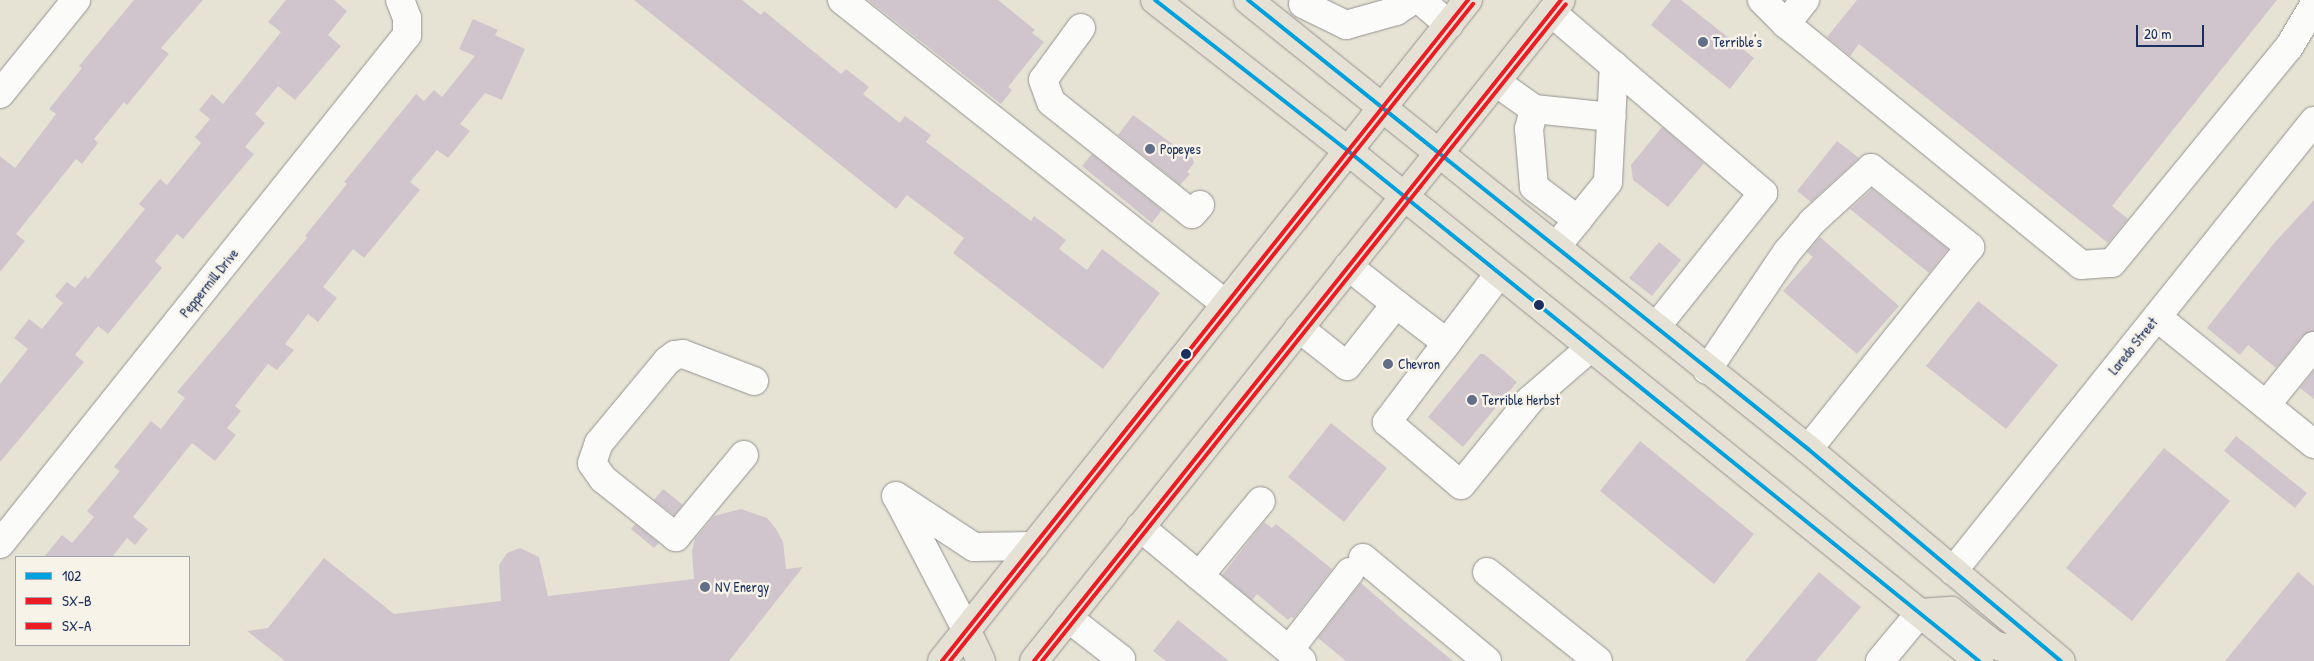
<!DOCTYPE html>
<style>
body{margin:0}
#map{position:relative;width:2314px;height:661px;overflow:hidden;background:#e7e3d4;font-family:"Patrick Hand",sans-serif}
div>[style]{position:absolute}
.building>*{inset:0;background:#d0c5cc}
.roads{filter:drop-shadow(0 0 1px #929393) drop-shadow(0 0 1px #929393)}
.minor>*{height:28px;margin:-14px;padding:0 14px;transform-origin:14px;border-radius:14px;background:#fbfbf9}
.major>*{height:28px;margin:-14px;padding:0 14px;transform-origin:14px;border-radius:14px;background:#e5e1d4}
.bus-1>*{height:4px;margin:-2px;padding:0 2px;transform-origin:2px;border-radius:2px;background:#00a0dc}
.bus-2>*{height:4px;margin:-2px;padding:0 2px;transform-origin:2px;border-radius:2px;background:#ed1c24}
.bus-3>*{height:4px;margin:-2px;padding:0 2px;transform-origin:2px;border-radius:2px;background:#ed1c24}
.dots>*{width:14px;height:14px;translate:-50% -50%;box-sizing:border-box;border:2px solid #f7f3e8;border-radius:50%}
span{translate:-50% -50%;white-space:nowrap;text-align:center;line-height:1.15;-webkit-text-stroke:5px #f7f3e8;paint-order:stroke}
.poi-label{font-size:14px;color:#1b2f5e}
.left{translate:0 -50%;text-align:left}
.street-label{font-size:14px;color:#1b2f5e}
.legend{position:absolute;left:15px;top:556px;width:175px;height:90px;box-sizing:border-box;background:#f7f3e8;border:1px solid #9fa5b1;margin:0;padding:6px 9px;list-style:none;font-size:15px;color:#1b2f5e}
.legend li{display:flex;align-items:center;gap:10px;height:25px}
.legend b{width:25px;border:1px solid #9fa5b1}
.scale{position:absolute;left:2136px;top:25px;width:68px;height:22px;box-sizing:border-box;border:2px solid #1b2f5e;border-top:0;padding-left:6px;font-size:15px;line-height:18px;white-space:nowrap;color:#1b2f5e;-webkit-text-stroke:4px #f7f3e8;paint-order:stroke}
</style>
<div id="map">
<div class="building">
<i style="clip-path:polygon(134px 0,203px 0,161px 48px,169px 54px,127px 105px,124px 102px,94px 139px,98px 143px,82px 164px,76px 159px,16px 234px,25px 241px,0 272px,0 156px,15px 168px,56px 114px,49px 109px,82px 68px,79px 66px)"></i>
<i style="clip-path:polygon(286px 0,334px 0,347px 11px,328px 35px,341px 46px,295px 100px,278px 86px,255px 114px,265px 123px,245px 147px,254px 154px,183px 239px,177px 234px,155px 261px,162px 268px,108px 334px,98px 326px,75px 355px,84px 362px,0 462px,0 384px,28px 349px,14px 338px,29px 319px,42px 329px,63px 303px,55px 296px,67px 282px,75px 288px,85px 276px,88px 279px,145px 209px,139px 204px,160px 179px,167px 185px,201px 143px,195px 137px,210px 119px,199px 110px,212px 94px,223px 104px,231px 94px,281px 32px,268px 22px)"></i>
<i style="clip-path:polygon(634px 0,742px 0,761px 15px,764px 11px,841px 74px,846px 69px,869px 87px,863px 94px,900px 123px,905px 116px,931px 135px,926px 142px,1031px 221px,1034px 216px,1066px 240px,1059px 249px,1087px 270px,1102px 249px,1160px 293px,1103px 369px,953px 253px,964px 238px,907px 195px,896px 209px)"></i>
<i style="clip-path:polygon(868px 0,998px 0,1035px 30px,1032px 33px,1044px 42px,1008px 87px,1012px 90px,1001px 104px)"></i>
<i style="clip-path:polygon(1671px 0,1681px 0,1754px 58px,1730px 89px,1651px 25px)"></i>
<i style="clip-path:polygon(1857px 0,2277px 0,2112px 206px,2128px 219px,2108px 243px,1859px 44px,1850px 56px,1827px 37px)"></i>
<i style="clip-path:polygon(473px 19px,498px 30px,495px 35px,525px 49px,502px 100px,485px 93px,460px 124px,470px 131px,448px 158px,437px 150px,410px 182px,420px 190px,364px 258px,353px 249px,323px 287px,337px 298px,318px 322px,308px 314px,285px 344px,294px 350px,277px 370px,268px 364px,235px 406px,241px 411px,227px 428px,236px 435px,215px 461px,192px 443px,133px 517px,148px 529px,135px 545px,127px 538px,112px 557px,44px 557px,62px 535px,72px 543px,94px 517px,87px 511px,120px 471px,114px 467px,151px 421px,161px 429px,185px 398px,177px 392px,307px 238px,305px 236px,347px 184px,344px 182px,416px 94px,424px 101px,434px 90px,442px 97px,475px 56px,459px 49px)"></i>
<i style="clip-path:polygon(1133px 115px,1193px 159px,1194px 163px,1187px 172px,1190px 174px,1180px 185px,1118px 135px)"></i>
<i style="clip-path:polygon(1662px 127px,1704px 163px,1668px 207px,1633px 180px,1631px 165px)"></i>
<i style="clip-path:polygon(1837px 141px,1859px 158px,1811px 202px,1797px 191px)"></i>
<i style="clip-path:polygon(1092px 154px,1162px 210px,1152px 223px,1082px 166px)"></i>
<i style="clip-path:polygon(1872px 189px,1948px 249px,1929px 273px,1850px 209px)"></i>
<i style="clip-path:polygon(2314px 200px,2314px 331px,2302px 336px,2276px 368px,2248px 345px,2240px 355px,2207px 328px,2275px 242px)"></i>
<i style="clip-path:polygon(1820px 237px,1899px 306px,1857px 354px,1783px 291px,1813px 257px,1807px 252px)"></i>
<i style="clip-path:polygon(1659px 242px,1681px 260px,1652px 296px,1629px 278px)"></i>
<i style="clip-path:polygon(1978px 301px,2058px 365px,2006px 429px,1926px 366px)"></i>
<i style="clip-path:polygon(1480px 354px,1484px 354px,1517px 382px,1463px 447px,1428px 417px)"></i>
<i style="clip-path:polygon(2314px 371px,2314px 399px,2300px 388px)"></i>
<i style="clip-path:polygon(1331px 423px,1387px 468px,1344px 522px,1288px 477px)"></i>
<i style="clip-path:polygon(2236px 436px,2307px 493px,2295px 508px,2224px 451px)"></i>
<i style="clip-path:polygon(1640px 441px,1754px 534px,1714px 584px,1600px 491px)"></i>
<i style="clip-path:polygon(2164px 448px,2230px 501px,2132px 621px,2066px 568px)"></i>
<i style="clip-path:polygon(663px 489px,683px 505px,674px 515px,654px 500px)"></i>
<i style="clip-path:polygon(741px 509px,767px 518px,776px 529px,783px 542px,786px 569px,803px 567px,729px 661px,285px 661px,247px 631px,268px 628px,324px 558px,394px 614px,501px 601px,499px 565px,507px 553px,520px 548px,539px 557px,548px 596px,694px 579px,692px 551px,695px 539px,714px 516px)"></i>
<i style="clip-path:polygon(1264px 522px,1272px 528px,1276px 524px,1332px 569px,1294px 618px,1291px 617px,1288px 620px,1257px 594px,1252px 600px,1222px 575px)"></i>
<i style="clip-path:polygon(635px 524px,659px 543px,654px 548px,631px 529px)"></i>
<i style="clip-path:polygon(1819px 572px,1861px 607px,1816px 661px,1745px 661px)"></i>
<i style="clip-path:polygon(2298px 572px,2314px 586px,2314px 661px,2225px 661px)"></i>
<i style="clip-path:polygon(1361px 583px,1409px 625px,1453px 661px,1346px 661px,1318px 638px)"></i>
<i style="clip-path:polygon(1178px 620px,1229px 661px,1166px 661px,1153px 651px)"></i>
</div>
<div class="roads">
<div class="minor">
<i style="left:842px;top:0;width:490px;rotate:38.4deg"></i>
<i style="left:1420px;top:0;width:38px;rotate:40deg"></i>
<i style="left:1762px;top:0;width:34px;rotate:45deg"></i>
<i style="left:1786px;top:24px;width:381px;rotate:39.2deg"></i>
<i style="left:2081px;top:265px;width:31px;rotate:-4deg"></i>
<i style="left:2112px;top:263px;width:279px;rotate:-50.7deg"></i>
<i style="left:2289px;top:47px;width:49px;rotate:-59.2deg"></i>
<i style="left:1303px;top:4px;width:48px;rotate:26deg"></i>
<i style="left:1346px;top:25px;width:52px;rotate:-15.6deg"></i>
<i style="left:1396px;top:11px;width:20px;rotate:-33deg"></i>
<i style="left:1551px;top:12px;width:279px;rotate:40.5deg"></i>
<i style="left:1763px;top:193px;width:171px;rotate:128.6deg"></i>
<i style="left:1786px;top:24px;width:31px;rotate:-52deg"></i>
<i style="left:1081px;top:28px;width:64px;rotate:126.2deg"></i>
<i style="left:1043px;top:80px;width:23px;rotate:70deg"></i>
<i style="left:1051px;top:102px;width:180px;rotate:38.5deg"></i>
<i style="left:1192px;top:214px;width:12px;rotate:-48deg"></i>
<i style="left:1496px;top:82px;width:47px;rotate:35.4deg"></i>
<i style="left:1534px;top:109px;width:78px;rotate:5.9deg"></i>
<i style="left:0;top:94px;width:121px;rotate:-51deg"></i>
<i style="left:1534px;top:109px;width:21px;rotate:104deg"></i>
<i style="left:1529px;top:129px;width:58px;rotate:85.1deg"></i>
<i style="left:1534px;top:187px;width:55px;rotate:36.9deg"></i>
<i style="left:1556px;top:247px;width:83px;rotate:-51.3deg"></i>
<i style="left:1608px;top:182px;width:117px;rotate:-87.1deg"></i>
<i style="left:1499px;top:274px;width:186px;rotate:127.1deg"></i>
<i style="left:1387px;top:422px;width:97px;rotate:40.4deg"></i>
<i style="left:1461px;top:485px;width:109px;rotate:-50.9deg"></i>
<i style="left:1530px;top:400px;width:79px;rotate:-40.9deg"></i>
<i style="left:1396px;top:304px;width:64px;rotate:37.4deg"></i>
<i style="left:2157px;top:317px;width:202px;rotate:39deg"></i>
<i style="left:1299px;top:328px;width:61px;rotate:38.4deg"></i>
<i style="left:1347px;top:366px;width:79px;rotate:-51.7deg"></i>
<i style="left:1396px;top:304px;width:61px;rotate:-141.6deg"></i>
<i style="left:1707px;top:370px;width:143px;rotate:-55.9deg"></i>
<i style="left:1787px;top:252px;width:39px;rotate:-50deg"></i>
<i style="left:1812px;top:222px;width:80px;rotate:-42.5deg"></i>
<i style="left:1871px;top:168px;width:127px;rotate:38.6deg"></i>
<i style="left:1970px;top:247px;width:259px;rotate:128.7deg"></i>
<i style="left:2266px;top:405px;width:76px;rotate:-50.9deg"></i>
<i style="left:744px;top:455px;width:107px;rotate:129.7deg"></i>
<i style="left:676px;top:537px;width:93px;rotate:-141.5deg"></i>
<i style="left:603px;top:479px;width:19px;rotate:-125deg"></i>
<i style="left:592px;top:463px;width:21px;rotate:-71deg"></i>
<i style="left:599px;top:443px;width:107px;rotate:-50.3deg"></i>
<i style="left:667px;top:361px;width:10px;rotate:-37deg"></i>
<i style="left:675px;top:355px;width:8px;rotate:-7deg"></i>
<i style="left:683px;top:354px;width:76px;rotate:20.8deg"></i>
<i style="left:896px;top:496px;width:93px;rotate:33.2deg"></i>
<i style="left:974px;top:547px;width:60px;rotate:-1deg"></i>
<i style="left:897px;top:497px;width:151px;rotate:62.4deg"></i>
<i style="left:1140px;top:527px;width:210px;rotate:39.6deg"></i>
<i style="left:0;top:544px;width:652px;rotate:-51.35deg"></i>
<i style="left:407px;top:35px;width:17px;rotate:-90deg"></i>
<i style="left:407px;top:18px;width:19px;rotate:-111deg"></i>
<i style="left:1363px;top:558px;width:161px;rotate:39.7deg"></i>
<i style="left:1953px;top:571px;width:577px;rotate:-51.26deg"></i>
<i style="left:1487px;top:572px;width:142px;rotate:38.7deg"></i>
<i style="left:1199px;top:576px;width:97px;rotate:-50.4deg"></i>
<i style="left:1068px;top:618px;width:67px;rotate:37.7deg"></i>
<i style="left:1289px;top:650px;width:99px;rotate:-52deg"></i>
<i style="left:1880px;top:661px;width:62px;rotate:-50.2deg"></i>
</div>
<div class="major">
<i style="left:1155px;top:0;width:244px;rotate:38deg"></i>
<i style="left:1347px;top:150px;width:813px;rotate:38.96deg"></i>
<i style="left:1248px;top:0;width:718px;rotate:38.72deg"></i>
<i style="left:1808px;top:449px;width:330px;rotate:40deg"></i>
<i style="left:1920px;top:613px;width:31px;rotate:-4deg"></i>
<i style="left:1951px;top:611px;width:55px;rotate:38.3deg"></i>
<i style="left:1994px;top:645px;width:62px;rotate:14.9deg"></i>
<i style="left:967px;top:631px;width:33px;rotate:65deg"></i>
<i style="left:942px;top:661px;width:845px;rotate:-51.49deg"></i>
<i style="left:1034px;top:661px;width:845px;rotate:-51.44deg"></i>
</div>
</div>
<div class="bus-1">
<i style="left:1155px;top:0;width:244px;rotate:38deg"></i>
<i style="left:1347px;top:150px;width:813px;rotate:38.96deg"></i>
<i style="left:1248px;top:0;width:718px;rotate:38.72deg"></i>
<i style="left:1808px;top:449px;width:330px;rotate:40deg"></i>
</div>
<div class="bus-2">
<i style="left:942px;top:661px;width:845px;rotate:-51.49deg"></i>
<i style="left:1034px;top:661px;width:845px;rotate:-51.44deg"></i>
</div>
<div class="bus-3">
<i style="left:950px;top:661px;width:840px;rotate:-51.48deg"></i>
<i style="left:1042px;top:661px;width:840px;rotate:-51.43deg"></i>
</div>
<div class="dots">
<i style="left:1703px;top:42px;background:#626e87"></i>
<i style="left:1150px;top:149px;background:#626e87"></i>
<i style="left:1539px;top:305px;background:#1b2f5e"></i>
<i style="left:1186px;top:354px;background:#1b2f5e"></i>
<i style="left:1388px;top:364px;background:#626e87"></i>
<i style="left:1472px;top:400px;background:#626e87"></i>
<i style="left:705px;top:587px;background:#626e87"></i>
</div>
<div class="poi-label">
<span class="left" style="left:1713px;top:42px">Terrible's</span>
<span class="left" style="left:1160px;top:149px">Popeyes</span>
<span class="left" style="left:1398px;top:364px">Chevron</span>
<span class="left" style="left:1482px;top:400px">Terrible Herbst</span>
<span class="left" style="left:715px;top:587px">NV Energy</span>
</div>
<div class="street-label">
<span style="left:209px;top:283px;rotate:-51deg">Peppermill Drive</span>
<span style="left:2133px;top:346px;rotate:-51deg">Laredo Street</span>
</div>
<ul class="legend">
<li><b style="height:6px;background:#00a0dc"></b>102</li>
<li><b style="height:6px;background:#ed1c24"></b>SX-B</li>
<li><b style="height:6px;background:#ed1c24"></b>SX-A</li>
</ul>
<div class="scale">20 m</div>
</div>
